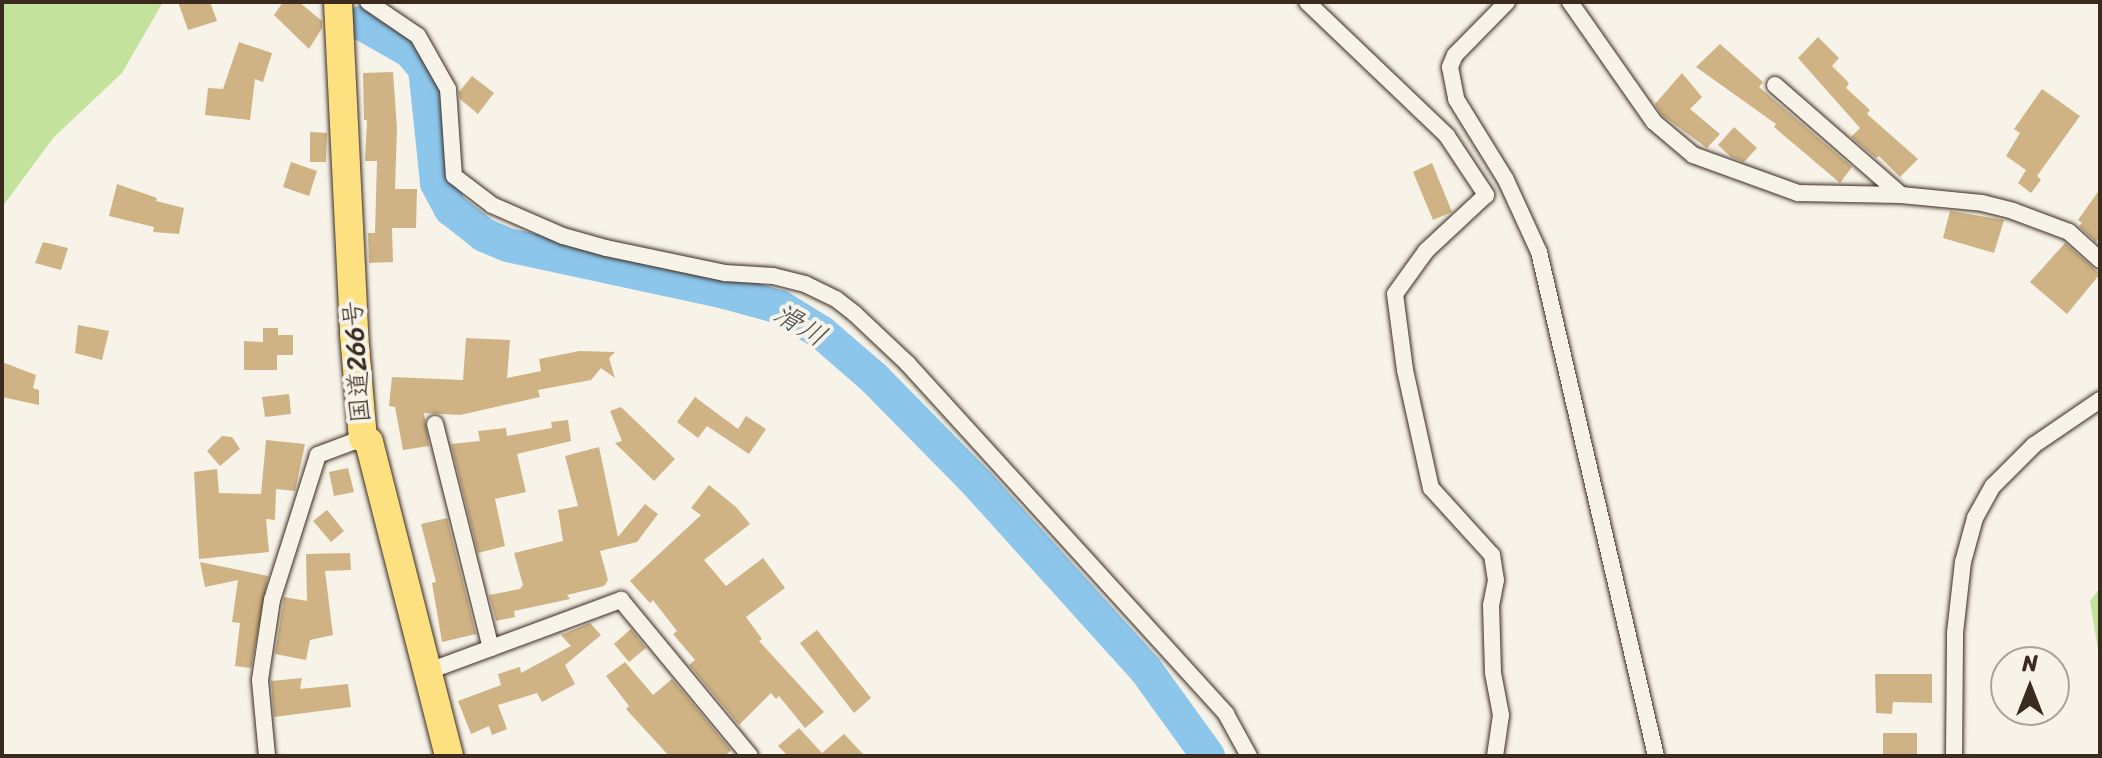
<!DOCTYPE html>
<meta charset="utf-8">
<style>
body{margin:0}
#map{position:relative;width:2102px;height:758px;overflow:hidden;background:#f7f3e8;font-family:Sriracha,"Klee One",sans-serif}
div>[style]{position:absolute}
.green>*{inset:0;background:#c3e29b}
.river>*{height:34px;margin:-17px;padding:0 17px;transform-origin:17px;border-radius:17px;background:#8cc6eb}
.building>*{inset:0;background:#cfb384}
.roads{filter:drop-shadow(0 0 2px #3b2a1e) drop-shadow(0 0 2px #3b2a1e)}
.minor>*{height:16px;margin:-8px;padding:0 8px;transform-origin:8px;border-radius:8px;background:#f7f3e8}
.trunk>*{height:28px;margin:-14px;padding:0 14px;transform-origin:14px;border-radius:14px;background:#fde080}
span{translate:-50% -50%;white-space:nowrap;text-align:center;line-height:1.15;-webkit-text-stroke:8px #f7f3e8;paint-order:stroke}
.street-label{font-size:26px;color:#3b2a1e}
.water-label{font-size:28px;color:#4f5151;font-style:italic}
.frame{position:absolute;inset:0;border:4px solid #3b2a1e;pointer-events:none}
.north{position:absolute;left:1990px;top:646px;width:80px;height:80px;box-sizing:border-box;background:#f7f3e8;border:2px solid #aca397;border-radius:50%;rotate:0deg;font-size:22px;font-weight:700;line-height:32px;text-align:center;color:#3b2a1e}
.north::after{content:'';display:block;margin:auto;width:28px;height:36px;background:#3b2a1e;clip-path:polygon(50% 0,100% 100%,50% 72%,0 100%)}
</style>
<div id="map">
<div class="green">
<i style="clip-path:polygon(2px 2px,163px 2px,122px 73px,54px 137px,2px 207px)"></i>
<i style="clip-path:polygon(2100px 588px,2100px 662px,2090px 601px)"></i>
</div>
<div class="river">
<i style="left:361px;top:23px;width:56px;rotate:29.7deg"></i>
<i style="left:410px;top:51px;width:23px;rotate:49deg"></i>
<i style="left:425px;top:68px;width:116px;rotate:84deg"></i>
<i style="left:437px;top:183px;width:30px;rotate:62deg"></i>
<i style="left:451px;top:209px;width:42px;rotate:38.2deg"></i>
<i style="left:484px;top:235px;width:26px;rotate:23deg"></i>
<i style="left:508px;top:245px;width:222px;rotate:12.2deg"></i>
<i style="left:725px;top:292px;width:57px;rotate:15.3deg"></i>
<i style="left:780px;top:307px;width:49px;rotate:31.8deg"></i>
<i style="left:822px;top:333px;width:69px;rotate:40.9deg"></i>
<i style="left:874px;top:378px;width:148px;rotate:45.5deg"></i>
<i style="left:978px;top:484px;width:251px;rotate:47.9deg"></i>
<i style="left:1146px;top:670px;width:106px;rotate:54.2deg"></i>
</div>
<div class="building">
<i style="clip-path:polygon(178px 2px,210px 2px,217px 21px,188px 30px)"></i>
<i style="clip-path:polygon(283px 2px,299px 2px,322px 21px,322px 28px,309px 49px,274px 15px)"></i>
<i style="clip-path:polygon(1818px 37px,1839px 58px,1832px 66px,1849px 83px,1846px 88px,1870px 110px,1867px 114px,1918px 159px,1900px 177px,1879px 156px,1876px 158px,1851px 137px,1860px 128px,1798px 58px)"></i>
<i style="clip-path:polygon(239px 42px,272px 53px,263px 82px,255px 79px,250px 120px,205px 115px,208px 88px,223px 89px)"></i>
<i style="clip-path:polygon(1720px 44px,1763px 82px,1759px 87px,1852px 167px,1840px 183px,1774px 127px,1776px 124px,1696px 67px)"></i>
<i style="clip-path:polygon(393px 72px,397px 128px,395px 189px,417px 189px,416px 228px,392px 228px,393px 262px,369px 263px,368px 233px,375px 233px,377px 161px,365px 161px,367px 120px,364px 120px,363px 73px)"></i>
<i style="clip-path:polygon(1682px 73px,1702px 97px,1690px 109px,1720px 134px,1707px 148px,1662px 115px,1655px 104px)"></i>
<i style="clip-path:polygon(472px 76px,494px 93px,478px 114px,460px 99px,459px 92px)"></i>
<i style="clip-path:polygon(2042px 89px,2080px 116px,2037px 176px,2041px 180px,2031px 193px,2018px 183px,2026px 170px,2006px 156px,2020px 133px,2014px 129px)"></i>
<i style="clip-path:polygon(1734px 127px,1757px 148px,1744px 162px,1731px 157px,1718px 145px)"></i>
<i style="clip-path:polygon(310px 132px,327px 133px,326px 162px,310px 162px)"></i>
<i style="clip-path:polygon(291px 162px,317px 171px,309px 196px,283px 187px)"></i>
<i style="clip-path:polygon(1432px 163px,1452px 212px,1433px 220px,1413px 172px)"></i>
<i style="clip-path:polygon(117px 184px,157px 198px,156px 201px,184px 208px,179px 234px,153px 232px,154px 227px,109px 216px)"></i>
<i style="clip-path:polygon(2100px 189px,2100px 237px,2096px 242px,2079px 226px,2082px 223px,2078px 220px)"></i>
<i style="clip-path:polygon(1950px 211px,2004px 220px,1994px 253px,1943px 238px)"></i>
<i style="clip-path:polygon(43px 242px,68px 248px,61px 270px,35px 263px)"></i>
<i style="clip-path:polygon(2065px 243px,2100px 274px,2067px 314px,2030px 282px)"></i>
<i style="clip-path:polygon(78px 325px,109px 331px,102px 360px,75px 353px)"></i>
<i style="clip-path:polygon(263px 328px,278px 328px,278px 335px,293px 335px,293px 355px,277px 355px,277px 370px,244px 370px,244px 341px,263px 342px)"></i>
<i style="clip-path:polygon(466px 338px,510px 340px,507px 378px,541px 371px,539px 359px,579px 351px,615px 352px,609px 358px,615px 378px,601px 368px,591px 380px,538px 390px,540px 397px,460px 415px,424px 413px,429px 446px,403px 450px,395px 407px,389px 406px,392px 377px,463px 380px)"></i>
<i style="clip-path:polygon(2px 362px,36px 375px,33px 388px,39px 390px,39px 405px,2px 397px)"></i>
<i style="clip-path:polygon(289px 394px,291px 414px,265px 417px,262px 397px)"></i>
<i style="clip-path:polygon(695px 397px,738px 429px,746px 416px,766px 429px,749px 454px,707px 426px,698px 438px,677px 422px)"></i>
<i style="clip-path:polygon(621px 407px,675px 459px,654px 481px,615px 443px,622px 441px,610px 411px)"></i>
<i style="clip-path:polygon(568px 420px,571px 441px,517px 454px,526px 492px,495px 499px,505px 546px,478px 553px,451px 444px,480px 441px,478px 431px,506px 428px,507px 436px,552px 428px,551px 422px)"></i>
<i style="clip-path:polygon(222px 436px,232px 437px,240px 449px,220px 466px,207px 451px)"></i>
<i style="clip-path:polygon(266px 440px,305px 444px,295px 491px,276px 489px,275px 520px,266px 519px,269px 552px,199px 559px,194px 472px,217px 469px,219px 493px,261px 494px)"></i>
<i style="clip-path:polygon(599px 447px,618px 537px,645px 504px,658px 514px,637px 542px,600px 551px,608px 580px,604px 586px,567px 595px,570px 599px,514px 611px,515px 617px,496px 621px,489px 595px,520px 589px,523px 585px,514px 553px,563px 541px,558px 510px,578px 506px,565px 456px)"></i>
<i style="clip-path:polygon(348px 468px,354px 492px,334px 496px,329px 472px)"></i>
<i style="clip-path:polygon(709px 485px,736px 507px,750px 524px,704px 560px,726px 586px,763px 558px,785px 588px,746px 617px,762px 639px,759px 641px,824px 712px,805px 728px,779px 696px,776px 699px,771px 693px,739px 725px,689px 665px,695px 660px,673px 634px,677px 631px,653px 600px,650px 603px,630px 581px,701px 515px,691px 508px)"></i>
<i style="clip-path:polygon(327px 510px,344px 531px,331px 542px,313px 521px)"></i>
<i style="clip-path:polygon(447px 518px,476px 634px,442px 642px,432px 583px,436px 582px,421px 524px)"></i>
<i style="clip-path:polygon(350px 553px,351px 570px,325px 571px,333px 635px,310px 640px,306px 660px,275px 654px,284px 597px,307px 601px,306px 554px)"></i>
<i style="clip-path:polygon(200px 562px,268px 576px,251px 668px,235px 666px,240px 623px,232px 622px,238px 580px,205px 587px)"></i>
<i style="clip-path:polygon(590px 623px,601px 635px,565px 665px,575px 684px,542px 702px,537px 693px,498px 705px,507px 729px,492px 735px,489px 726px,471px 734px,458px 701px,501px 685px,498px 674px,520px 667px,521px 673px,571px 646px,561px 635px)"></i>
<i style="clip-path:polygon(631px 629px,646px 648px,629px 662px,614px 644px)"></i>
<i style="clip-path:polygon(817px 630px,871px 698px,854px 713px,800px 643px)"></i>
<i style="clip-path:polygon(625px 662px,653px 695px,672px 679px,731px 750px,725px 756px,669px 756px,626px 709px,629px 706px,606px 676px)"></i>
<i style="clip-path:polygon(1875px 674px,1932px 674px,1932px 703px,1893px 702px,1892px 714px,1876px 713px)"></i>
<i style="clip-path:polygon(302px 678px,300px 689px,348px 684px,351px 707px,274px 717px,271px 681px)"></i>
<i style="clip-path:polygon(799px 728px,822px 753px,844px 734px,865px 756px,788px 756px,778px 746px)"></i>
<i style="clip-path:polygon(1883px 733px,1917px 733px,1917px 756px,1883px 756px)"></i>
</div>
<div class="roads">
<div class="minor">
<i style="left:368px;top:2px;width:60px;rotate:34.2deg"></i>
<i style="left:418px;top:36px;width:61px;rotate:60.5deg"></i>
<i style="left:448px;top:89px;width:87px;rotate:86.1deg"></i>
<i style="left:454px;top:176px;width:48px;rotate:37.3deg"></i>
<i style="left:492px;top:205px;width:77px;rotate:23.6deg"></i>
<i style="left:563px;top:236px;width:45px;rotate:15.6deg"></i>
<i style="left:606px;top:248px;width:122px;rotate:11.9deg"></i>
<i style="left:725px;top:273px;width:48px;rotate:3.6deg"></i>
<i style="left:773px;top:276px;width:33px;rotate:14deg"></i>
<i style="left:805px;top:284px;width:34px;rotate:26deg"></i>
<i style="left:836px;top:299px;width:24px;rotate:38deg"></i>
<i style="left:855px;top:314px;width:73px;rotate:43.3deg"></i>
<i style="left:908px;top:364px;width:473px;rotate:47.7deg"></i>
<i style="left:1226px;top:714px;width:48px;rotate:61.3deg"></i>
<i style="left:1307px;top:2px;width:194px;rotate:43.7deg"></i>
<i style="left:1447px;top:136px;width:71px;rotate:56.5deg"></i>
<i style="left:1486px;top:195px;width:82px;rotate:137deg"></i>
<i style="left:1426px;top:251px;width:53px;rotate:125.8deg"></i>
<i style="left:1395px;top:294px;width:77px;rotate:82.5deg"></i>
<i style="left:1405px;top:370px;width:121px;rotate:77.6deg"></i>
<i style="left:1431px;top:488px;width:91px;rotate:47.7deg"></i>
<i style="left:1492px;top:555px;width:25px;rotate:81deg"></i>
<i style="left:1496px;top:580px;width:25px;rotate:101deg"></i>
<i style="left:1491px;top:605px;width:68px;rotate:88.3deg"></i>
<i style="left:1493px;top:673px;width:43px;rotate:79.2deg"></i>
<i style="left:1501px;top:715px;width:41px;rotate:98.3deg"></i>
<i style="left:1507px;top:2px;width:74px;rotate:134.5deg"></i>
<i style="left:1455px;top:55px;width:13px;rotate:113deg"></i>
<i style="left:1450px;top:67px;width:33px;rotate:79deg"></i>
<i style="left:1456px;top:99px;width:95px;rotate:58.3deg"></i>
<i style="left:1506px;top:180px;width:79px;rotate:65.4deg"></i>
<i style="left:1539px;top:252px;width:517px;rotate:76.93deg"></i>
<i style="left:1570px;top:2px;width:146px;rotate:55deg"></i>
<i style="left:1654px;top:122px;width:51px;rotate:40.2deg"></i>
<i style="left:1693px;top:155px;width:112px;rotate:19.9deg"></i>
<i style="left:1798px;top:193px;width:103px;rotate:1.1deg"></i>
<i style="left:1901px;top:195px;width:81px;rotate:5.6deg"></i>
<i style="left:1982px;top:203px;width:32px;rotate:14deg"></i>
<i style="left:2013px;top:211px;width:60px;rotate:20.6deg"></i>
<i style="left:2069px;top:232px;width:42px;rotate:42.1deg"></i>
<i style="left:1775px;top:85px;width:167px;rotate:41.1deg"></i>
<i style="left:435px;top:424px;width:231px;rotate:76deg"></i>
<i style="left:429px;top:671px;width:205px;rotate:-20.3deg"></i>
<i style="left:621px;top:600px;width:202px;rotate:50.4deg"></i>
<i style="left:267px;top:756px;width:76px;rotate:-95.3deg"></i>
<i style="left:260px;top:680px;width:81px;rotate:-81.5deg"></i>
<i style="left:272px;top:600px;width:152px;rotate:-72.4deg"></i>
<i style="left:318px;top:455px;width:48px;rotate:-20.7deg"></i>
<i style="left:1954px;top:756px;width:123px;rotate:-89.5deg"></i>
<i style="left:1955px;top:633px;width:71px;rotate:-83.6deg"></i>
<i style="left:1963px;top:562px;width:46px;rotate:-74.7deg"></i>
<i style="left:1975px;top:518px;width:37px;rotate:-61deg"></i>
<i style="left:1993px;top:486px;width:58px;rotate:-45deg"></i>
<i style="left:2034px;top:445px;width:80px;rotate:-34.3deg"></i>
</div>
<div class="trunk">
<i style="left:338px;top:2px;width:332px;rotate:87.2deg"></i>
<i style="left:354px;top:334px;width:104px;rotate:85.1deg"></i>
<i style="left:363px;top:438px;width:7px;rotate:34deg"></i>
<i style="left:369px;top:442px;width:324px;rotate:75.7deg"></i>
</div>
</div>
<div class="street-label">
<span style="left:357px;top:362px;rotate:-94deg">国道266号</span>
</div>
<div class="water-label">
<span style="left:800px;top:325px;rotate:31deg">滑川</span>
</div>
<div class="frame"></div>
<div class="north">N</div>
</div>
